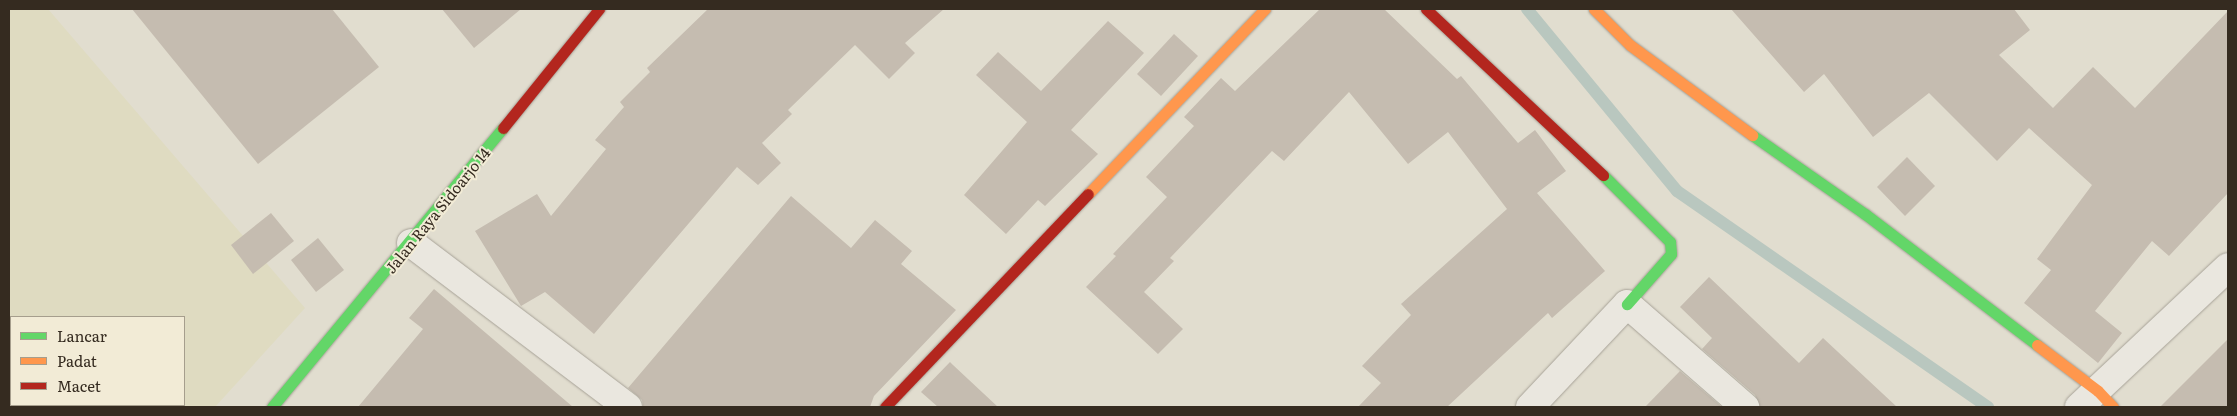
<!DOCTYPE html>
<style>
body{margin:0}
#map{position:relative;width:2237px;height:416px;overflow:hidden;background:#e1ddcf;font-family:Literata,serif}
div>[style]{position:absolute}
.farmland>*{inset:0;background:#dfdbc1}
.stream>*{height:12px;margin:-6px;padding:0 6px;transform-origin:6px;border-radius:6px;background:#b9c7bf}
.building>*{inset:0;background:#c5bcb0}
.roads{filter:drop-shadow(0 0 1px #a7a297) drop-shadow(0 0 1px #a7a297)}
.street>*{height:28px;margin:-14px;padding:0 14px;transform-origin:14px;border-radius:14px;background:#eae7df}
.fast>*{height:11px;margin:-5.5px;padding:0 5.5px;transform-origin:5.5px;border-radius:5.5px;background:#63d668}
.slow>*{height:11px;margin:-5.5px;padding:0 5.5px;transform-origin:5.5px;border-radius:5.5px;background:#ff974d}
.jam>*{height:11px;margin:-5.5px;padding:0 5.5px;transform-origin:5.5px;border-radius:5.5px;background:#b3261e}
span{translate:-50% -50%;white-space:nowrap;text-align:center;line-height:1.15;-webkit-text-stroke:4px #f2ebd6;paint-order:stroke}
.street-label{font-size:15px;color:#352b20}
.frame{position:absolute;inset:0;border:10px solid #352b20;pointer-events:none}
.legend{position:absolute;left:10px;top:316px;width:175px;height:90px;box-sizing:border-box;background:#f2ebd6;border:1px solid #a69e8d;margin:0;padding:6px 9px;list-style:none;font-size:15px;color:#352b20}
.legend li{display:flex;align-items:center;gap:10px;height:25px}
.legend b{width:25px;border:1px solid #a69e8d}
</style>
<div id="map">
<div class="farmland">
<i style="clip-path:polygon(evenodd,9px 9px,48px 9px,305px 308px,215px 407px,9px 407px,9px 9px,11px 317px,184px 317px,184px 405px,11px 405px,11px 317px)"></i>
</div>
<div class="stream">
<i style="left:1527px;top:9px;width:236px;rotate:50.5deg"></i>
<i style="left:1677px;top:191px;width:379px;rotate:34.8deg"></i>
</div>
<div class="building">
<i style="clip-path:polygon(132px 9px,332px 9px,379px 67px,258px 164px)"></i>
<i style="clip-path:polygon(442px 9px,521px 9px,474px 48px)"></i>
<i style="clip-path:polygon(708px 9px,944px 9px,905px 43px,915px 53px,889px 79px,855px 45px,788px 110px,792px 114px,762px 143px,781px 163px,758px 185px,737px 167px,594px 334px,545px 292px,521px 306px,475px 231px,537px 194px,551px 216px,606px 149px,595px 140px,624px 107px,620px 102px,650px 72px,647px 68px)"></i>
<i style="clip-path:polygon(1320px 9px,1384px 9px,1457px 79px,1461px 76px,1518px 143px,1535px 130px,1566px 171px,1537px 193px,1605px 271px,1552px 318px,1548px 313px,1447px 407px,1358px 407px,1381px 383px,1362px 366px,1411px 315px,1401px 304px,1507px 209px,1448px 132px,1408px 164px,1349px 92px,1284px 161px,1272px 151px,1170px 258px,1174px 261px,1144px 292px,1183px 329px,1158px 354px,1086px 287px,1116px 256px,1113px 254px,1167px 197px,1146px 177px,1194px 126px,1184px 117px,1221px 78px,1235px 91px)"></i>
<i style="clip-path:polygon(1731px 9px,2014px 9px,2030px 30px,1999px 55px,2053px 108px,2093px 67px,2135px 108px,2228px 11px,2228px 193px,2169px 256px,2152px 241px,2095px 311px,2122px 333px,2098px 363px,2024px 303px,2051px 270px,2037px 259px,2092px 185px,2029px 128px,1997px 161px,1929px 93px,1873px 137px,1824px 74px,1804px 92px)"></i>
<i style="clip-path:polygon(1108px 21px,1144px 53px,1071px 130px,1098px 154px,1045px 206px,1038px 200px,1006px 234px,964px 195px,1027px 122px,976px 75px,998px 52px,1041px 91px)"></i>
<i style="clip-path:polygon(1174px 34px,1198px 56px,1161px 96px,1137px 74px)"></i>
<i style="clip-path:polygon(1907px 157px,1935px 186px,1905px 216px,1877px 187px)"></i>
<i style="clip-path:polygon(791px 196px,851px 248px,875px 220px,912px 251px,901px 264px,956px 310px,874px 396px,870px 407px,643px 407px,642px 400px,628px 388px)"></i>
<i style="clip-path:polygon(271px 213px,294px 241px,253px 274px,231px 245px)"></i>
<i style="clip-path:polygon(318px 238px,344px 270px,316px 292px,291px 260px)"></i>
<i style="clip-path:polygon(1709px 277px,1799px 363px,1823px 338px,1897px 407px,1760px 407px,1755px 395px,1702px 349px,1712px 338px,1680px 307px)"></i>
<i style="clip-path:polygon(434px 289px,573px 407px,358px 407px,423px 329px,409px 318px)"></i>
<i style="clip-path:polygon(2228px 339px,2228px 407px,2160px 407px)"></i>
<i style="clip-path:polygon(950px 362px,953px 365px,998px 407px,938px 407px,921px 392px)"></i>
<i style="clip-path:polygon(1680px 371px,1722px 407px,1645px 407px)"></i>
</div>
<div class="roads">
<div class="street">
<i style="left:411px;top:243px;width:272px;rotate:37.1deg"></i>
<i style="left:1530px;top:407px;width:141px;rotate:-46.7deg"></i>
<i style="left:1627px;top:304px;width:157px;rotate:41.1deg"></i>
<i style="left:2079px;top:407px;width:204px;rotate:-43.2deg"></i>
</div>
<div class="fast">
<i style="left:1752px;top:135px;width:138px;rotate:35deg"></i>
<i style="left:1865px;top:214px;width:216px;rotate:37.3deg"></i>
<i style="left:1603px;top:175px;width:95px;rotate:45deg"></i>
<i style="left:1670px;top:242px;width:12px;rotate:85deg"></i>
<i style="left:1671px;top:254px;width:67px;rotate:131.3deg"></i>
<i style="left:272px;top:407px;width:362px;rotate:-50.4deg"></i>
</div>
<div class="slow">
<i style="left:1594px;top:9px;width:51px;rotate:45deg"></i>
<i style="left:1630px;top:45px;width:152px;rotate:36.4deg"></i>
<i style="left:1088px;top:194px;width:256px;rotate:-46.3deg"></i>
<i style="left:2037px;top:345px;width:76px;rotate:37deg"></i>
<i style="left:2098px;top:391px;width:22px;rotate:47deg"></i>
</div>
<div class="jam">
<i style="left:1426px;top:9px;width:243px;rotate:43.2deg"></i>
<i style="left:503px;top:128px;width:153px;rotate:-51.1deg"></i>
<i style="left:885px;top:407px;width:294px;rotate:-46.4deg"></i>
</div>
</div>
<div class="street-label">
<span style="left:437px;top:210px;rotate:-51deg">Jalan Raya Sidoarjo 14</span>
</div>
<div class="frame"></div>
<ul class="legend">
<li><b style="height:6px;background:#63d668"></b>Lancar</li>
<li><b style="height:6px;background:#ff974d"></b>Padat</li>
<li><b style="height:6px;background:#b3261e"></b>Macet</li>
</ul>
</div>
